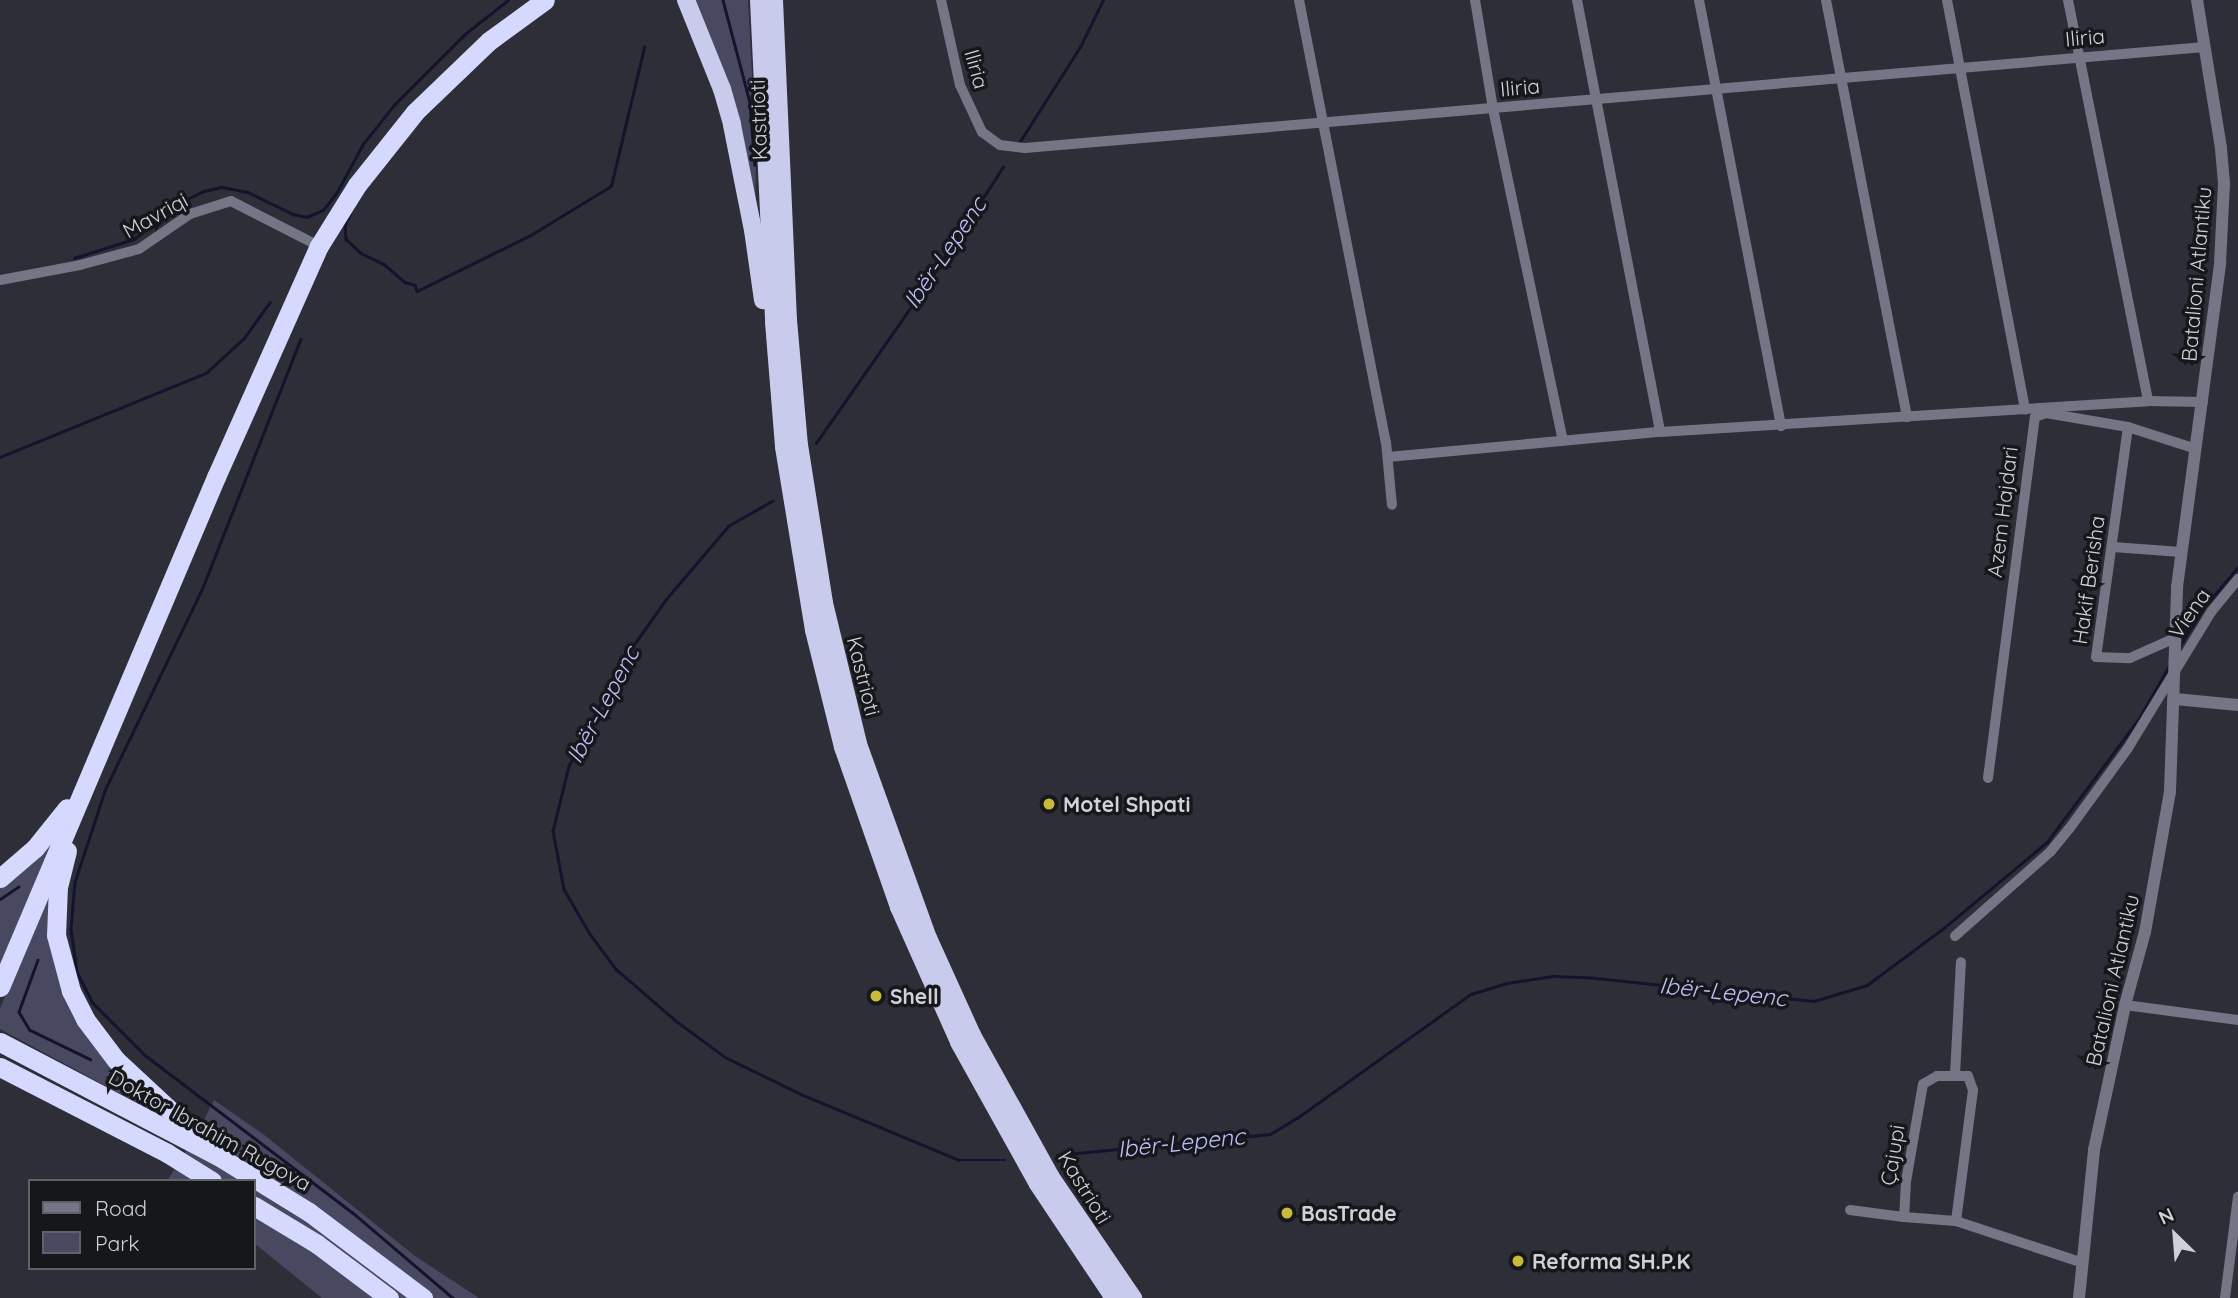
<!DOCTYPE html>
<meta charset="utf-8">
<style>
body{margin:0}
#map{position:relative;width:2238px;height:1298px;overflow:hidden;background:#2d2e37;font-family:Quicksand,sans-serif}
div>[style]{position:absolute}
.green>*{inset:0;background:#484961}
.stream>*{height:2.5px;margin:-1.25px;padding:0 1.25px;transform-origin:1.25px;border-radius:1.25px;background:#14132d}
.minor>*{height:10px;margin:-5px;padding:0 5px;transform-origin:5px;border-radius:5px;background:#757685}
.tertiary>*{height:12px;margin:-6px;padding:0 6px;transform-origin:6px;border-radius:6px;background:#757685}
.trunk>*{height:18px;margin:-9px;padding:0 9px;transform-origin:9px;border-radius:9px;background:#c8cbec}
.motorway>*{height:19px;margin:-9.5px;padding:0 9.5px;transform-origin:9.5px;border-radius:9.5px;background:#d6d9fe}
.dots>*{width:19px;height:19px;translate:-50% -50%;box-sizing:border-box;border:4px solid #16171b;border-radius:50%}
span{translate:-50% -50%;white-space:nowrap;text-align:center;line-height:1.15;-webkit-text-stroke:7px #16171b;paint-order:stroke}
.street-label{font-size:21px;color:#d0d1d7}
.poi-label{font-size:21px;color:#d0d1d7;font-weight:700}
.left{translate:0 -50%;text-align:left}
.water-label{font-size:23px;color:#bcc0f9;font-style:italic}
.legend{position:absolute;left:28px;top:1179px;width:228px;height:91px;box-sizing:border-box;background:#16171b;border:2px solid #606166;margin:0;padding:9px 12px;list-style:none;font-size:21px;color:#d0d1d7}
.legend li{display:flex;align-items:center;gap:14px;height:35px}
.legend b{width:35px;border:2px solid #606166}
.north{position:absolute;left:2140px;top:1200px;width:70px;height:70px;-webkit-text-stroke:5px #16171b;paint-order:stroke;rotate:335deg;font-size:19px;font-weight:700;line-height:28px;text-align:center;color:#d0d1d7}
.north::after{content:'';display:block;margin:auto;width:24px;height:32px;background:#d0d1d7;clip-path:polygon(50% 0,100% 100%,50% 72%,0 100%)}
</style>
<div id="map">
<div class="green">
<i style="clip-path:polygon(695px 0,748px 0,756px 149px,755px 222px)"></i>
<i style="clip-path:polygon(60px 822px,0 968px,0 883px)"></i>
<i style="clip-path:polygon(55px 871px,66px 995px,182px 1127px,0 1029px,0 1009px)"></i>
<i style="clip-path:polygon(214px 1100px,263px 1134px,415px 1256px,479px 1298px,322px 1298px,254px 1243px,254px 1181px,167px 1181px,196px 1135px)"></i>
</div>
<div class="stream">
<i style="left:723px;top:0;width:106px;rotate:75.2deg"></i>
<i style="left:750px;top:102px;width:63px;rotate:85.5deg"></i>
<i style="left:1019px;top:143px;width:114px;rotate:-57.6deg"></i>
<i style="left:1080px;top:47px;width:52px;rotate:-63.9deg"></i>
<i style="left:353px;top:208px;width:19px;rotate:115deg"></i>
<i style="left:345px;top:225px;width:14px;rotate:86deg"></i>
<i style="left:346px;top:239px;width:21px;rotate:43deg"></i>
<i style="left:361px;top:253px;width:25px;rotate:26deg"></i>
<i style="left:384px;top:264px;width:28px;rotate:41deg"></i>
<i style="left:405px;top:282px;width:10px;rotate:17deg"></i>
<i style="left:415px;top:285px;width:6px;rotate:72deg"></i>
<i style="left:417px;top:291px;width:125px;rotate:-26.2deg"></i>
<i style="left:529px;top:236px;width:96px;rotate:-31.4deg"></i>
<i style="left:611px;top:186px;width:143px;rotate:-76.6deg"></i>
<i style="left:74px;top:258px;width:63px;rotate:-17.6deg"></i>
<i style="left:134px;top:239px;width:60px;rotate:-38.2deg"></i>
<i style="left:181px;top:202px;width:25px;rotate:-26deg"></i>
<i style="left:204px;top:191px;width:18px;rotate:-13deg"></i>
<i style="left:222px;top:187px;width:26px;rotate:11deg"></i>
<i style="left:248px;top:192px;width:50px;rotate:26.1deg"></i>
<i style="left:293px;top:214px;width:14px;rotate:12deg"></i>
<i style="left:307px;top:217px;width:17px;rotate:-24deg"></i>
<i style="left:323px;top:210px;width:23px;rotate:-52deg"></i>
<i style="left:337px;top:192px;width:55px;rotate:-61.6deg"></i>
<i style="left:363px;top:144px;width:50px;rotate:-51.5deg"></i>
<i style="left:394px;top:105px;width:100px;rotate:-45deg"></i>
<i style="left:465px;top:34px;width:55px;rotate:-38.3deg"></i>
<i style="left:301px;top:339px;width:270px;rotate:111.5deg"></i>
<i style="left:202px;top:590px;width:223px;rotate:115.8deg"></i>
<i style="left:105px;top:791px;width:96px;rotate:108.2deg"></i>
<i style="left:75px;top:882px;width:47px;rotate:94.9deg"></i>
<i style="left:71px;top:929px;width:43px;rotate:82.1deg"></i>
<i style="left:77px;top:972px;width:34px;rotate:63deg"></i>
<i style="left:92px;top:1002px;width:75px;rotate:45deg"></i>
<i style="left:145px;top:1055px;width:260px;rotate:37.2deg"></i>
<i style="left:352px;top:1212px;width:133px;rotate:40.4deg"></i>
<i style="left:816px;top:443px;width:205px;rotate:-55.1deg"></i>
<i style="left:933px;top:275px;width:129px;rotate:-57.1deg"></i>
<i style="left:0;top:457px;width:222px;rotate:-22.2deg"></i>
<i style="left:206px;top:373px;width:52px;rotate:-42.6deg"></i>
<i style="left:244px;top:338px;width:44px;rotate:-54.2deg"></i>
<i style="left:773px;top:501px;width:51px;rotate:150.4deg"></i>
<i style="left:729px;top:526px;width:97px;rotate:130.4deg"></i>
<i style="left:666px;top:600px;width:75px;rotate:125.2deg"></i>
<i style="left:623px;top:661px;width:118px;rotate:117.2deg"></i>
<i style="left:569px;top:766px;width:67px;rotate:103.8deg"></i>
<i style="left:553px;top:831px;width:59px;rotate:79.3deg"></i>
<i style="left:564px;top:889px;width:52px;rotate:60deg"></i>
<i style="left:590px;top:934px;width:44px;rotate:53.4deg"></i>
<i style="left:616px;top:969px;width:78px;rotate:40.8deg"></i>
<i style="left:675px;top:1020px;width:62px;rotate:36.5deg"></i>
<i style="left:725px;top:1057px;width:87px;rotate:26deg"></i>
<i style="left:803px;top:1095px;width:169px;rotate:22.6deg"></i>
<i style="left:959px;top:1160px;width:46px"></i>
<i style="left:2180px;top:645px;width:45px;rotate:-57.7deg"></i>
<i style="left:2204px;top:607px;width:52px;rotate:-49.6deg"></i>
<i style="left:0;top:899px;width:22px;rotate:-34deg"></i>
<i style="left:38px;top:960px;width:55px;rotate:110.1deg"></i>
<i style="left:19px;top:1012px;width:21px;rotate:59deg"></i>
<i style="left:30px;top:1030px;width:67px;rotate:25.8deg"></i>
<i style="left:1057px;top:1155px;width:214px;rotate:-5.6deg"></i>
<i style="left:1270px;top:1134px;width:31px;rotate:-31deg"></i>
<i style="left:1297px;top:1118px;width:214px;rotate:-35.5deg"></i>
<i style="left:1471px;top:994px;width:38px;rotate:-17deg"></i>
<i style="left:1507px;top:983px;width:47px;rotate:-8.7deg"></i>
<i style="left:1553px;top:976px;width:33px;rotate:2deg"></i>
<i style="left:1586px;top:977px;width:229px;rotate:6deg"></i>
<i style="left:1814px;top:1001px;width:55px;rotate:-16.8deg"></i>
<i style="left:1867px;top:985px;width:97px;rotate:-36.6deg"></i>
<i style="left:1945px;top:927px;width:133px;rotate:-39.8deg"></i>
<i style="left:2047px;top:842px;width:152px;rotate:-53.3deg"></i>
<i style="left:2138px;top:720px;width:62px;rotate:-60.1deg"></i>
</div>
<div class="minor">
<i style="left:941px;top:0;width:87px;rotate:77.4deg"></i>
<i style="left:960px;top:85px;width:52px;rotate:64.9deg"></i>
<i style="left:982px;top:132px;width:22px;rotate:36deg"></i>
<i style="left:1000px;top:145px;width:25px;rotate:7deg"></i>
<i style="left:1025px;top:148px;width:1184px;rotate:-4.89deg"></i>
<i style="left:1299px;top:0;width:450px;rotate:78.9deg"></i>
<i style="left:1386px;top:442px;width:63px;rotate:84.6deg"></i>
<i style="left:1475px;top:0;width:110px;rotate:80.6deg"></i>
<i style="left:1493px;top:109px;width:339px;rotate:78.1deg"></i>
<i style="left:1577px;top:0;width:440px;rotate:79.1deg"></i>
<i style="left:1699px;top:0;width:434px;rotate:79.1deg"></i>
<i style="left:1826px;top:0;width:425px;rotate:79deg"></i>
<i style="left:1947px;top:0;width:417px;rotate:79.2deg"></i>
<i style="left:2068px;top:0;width:409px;rotate:78.7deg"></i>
<i style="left:0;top:280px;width:81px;rotate:-10.6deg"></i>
<i style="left:80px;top:265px;width:61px;rotate:-15.2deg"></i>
<i style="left:139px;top:249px;width:62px;rotate:-34.5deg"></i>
<i style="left:190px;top:214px;width:43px;rotate:-17.6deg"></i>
<i style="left:231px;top:201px;width:99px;rotate:27.1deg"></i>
<i style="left:2128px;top:427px;width:232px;rotate:97.9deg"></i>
<i style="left:2096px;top:657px;width:34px;rotate:2deg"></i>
<i style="left:2130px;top:658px;width:49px;rotate:-24deg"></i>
<i style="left:1388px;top:457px;width:273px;rotate:-5.3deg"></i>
<i style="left:1660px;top:432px;width:489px;rotate:-3.6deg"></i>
<i style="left:2148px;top:401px;width:55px;rotate:1deg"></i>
<i style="left:2113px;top:547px;width:68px;rotate:4.2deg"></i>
<i style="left:1988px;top:778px;width:364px;rotate:-82.6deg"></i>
<i style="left:2035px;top:417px;width:12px;rotate:-20deg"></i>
<i style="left:2046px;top:413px;width:83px;rotate:9.7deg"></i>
<i style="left:2128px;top:427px;width:71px;rotate:17.9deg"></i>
<i style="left:1955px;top:936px;width:128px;rotate:-41.5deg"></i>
<i style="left:2051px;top:851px;width:28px;rotate:-51deg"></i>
<i style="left:2069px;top:829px;width:100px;rotate:-53.9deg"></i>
<i style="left:2128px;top:748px;width:159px;rotate:-58.6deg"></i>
<i style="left:2211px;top:612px;width:43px;rotate:-50.7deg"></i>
<i style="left:2125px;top:1005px;width:114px;rotate:7.6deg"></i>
<i style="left:1955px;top:1075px;width:113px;rotate:-87deg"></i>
<i style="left:1850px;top:1210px;width:54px;rotate:7.4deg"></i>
<i style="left:1956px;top:1221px;width:132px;rotate:-82.6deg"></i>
<i style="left:1973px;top:1090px;width:15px;rotate:-110deg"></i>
<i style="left:1968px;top:1076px;width:31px;rotate:180deg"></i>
<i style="left:1937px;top:1076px;width:16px;rotate:150deg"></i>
<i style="left:1923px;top:1084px;width:98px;rotate:99.9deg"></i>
<i style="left:1906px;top:1181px;width:36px;rotate:93deg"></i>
<i style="left:1904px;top:1217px;width:52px;rotate:4.4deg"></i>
<i style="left:1956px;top:1221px;width:134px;rotate:18.3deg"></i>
<i style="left:2225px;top:1298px;width:102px;rotate:-82.7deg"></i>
</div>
<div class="tertiary">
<i style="left:2175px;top:699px;width:63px;rotate:5.4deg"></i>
<i style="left:2079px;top:1298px;width:149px;rotate:-84.2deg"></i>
<i style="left:2094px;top:1150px;width:148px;rotate:-77.9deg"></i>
<i style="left:2125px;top:1005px;width:76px;rotate:-74.7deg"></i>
<i style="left:2145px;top:932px;width:143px;rotate:-79.9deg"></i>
<i style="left:2170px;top:791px;width:204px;rotate:-88deg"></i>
<i style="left:2177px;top:587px;width:327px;rotate:-82.4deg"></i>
<i style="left:2220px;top:263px;width:80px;rotate:-87.1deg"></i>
<i style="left:2224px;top:183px;width:35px;rotate:-95deg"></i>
<i style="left:2221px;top:148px;width:150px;rotate:-99.2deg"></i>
</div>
<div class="trunk">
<i style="left:686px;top:0;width:96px;rotate:68deg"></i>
<i style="left:722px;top:89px;width:37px;rotate:74deg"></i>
<i style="left:732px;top:125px;width:107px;rotate:78.7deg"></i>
<i style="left:753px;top:230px;width:71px;rotate:81.9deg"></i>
<i style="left:759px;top:0;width:322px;rotate:87.3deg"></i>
<i style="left:774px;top:322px;width:125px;rotate:85.4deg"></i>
<i style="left:784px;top:447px;width:185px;rotate:80.7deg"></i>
<i style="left:814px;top:630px;width:121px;rotate:76.1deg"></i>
<i style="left:843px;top:747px;width:170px;rotate:70.7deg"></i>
<i style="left:899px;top:907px;width:148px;rotate:66deg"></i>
<i style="left:959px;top:1042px;width:162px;rotate:60.9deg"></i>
<i style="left:1038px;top:1184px;width:137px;rotate:56.3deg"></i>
<i style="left:774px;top:0;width:320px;rotate:87.5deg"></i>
<i style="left:788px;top:320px;width:125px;rotate:85deg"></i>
<i style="left:799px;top:445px;width:160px;rotate:81deg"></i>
<i style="left:824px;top:603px;width:145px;rotate:76.4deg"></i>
<i style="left:858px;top:744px;width:206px;rotate:70.2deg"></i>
<i style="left:928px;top:938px;width:107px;rotate:65.6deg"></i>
<i style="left:972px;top:1035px;width:161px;rotate:61deg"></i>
<i style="left:1050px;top:1176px;width:148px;rotate:55.8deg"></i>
</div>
<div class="motorway">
<i style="left:67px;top:851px;width:36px;rotate:104deg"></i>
<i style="left:58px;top:886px;width:49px;rotate:92.3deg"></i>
<i style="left:56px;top:935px;width:58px;rotate:75deg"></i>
<i style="left:71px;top:991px;width:31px;rotate:63deg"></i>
<i style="left:85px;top:1019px;width:51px;rotate:52.9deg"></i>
<i style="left:116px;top:1060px;width:115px;rotate:42.9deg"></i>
<i style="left:0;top:878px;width:46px;rotate:-40.6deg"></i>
<i style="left:35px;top:848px;width:51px;rotate:-51.3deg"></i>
<i style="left:0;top:987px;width:554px;rotate:-67.05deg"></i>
<i style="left:216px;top:477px;width:253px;rotate:-66deg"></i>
<i style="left:319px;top:246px;width:72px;rotate:-58.1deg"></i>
<i style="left:357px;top:185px;width:93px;rotate:-51.5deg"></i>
<i style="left:415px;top:112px;width:103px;rotate:-43.8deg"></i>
<i style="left:489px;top:41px;width:69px;rotate:-36.2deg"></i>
<i style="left:0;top:1042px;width:246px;rotate:27.6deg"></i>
<i style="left:218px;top:1156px;width:107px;rotate:31.6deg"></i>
<i style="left:309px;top:1212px;width:143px;rotate:37deg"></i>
<i style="left:0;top:1067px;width:188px;rotate:27.2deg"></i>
<i style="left:167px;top:1153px;width:53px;rotate:31.9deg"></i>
<i style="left:254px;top:1206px;width:74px;rotate:31.1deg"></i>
<i style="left:317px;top:1244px;width:90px;rotate:36.9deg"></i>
</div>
<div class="dots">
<i style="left:1049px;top:804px;background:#caba3a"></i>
<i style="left:876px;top:996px;background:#caba3a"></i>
<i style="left:1287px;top:1213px;background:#caba3a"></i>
<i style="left:1518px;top:1261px;background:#caba3a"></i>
</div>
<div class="street-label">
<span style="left:2085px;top:37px;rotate:-5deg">Iliria</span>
<span style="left:977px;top:69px;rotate:74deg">Iliria</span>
<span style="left:1520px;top:87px;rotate:-5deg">Iliria</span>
<span style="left:758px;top:120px;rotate:-92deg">Kastrioti</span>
<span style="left:155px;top:215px;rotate:-29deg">Mavriqi</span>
<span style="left:2196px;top:274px;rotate:-85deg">Batalioni Atlantiku</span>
<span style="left:2002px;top:512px;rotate:-83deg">Azem Hajdari</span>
<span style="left:2088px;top:580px;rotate:-82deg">Hakif Berisha</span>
<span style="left:2189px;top:613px;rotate:-55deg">Viena</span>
<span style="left:864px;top:676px;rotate:76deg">Kastrioti</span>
<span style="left:2112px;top:980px;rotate:-77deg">Batalioni Atlantiku</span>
<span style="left:210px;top:1130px;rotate:29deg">Doktor Ibrahim Rugova</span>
<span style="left:1892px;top:1155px;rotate:-81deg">Çajupi</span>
<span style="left:1085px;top:1187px;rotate:58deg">Kastrioti</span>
</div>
<div class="poi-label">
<span class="left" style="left:1063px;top:804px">Motel Shpati</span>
<span class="left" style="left:890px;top:996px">Shell</span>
<span class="left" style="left:1301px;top:1213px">BasTrade</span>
<span class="left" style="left:1532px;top:1261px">Reforma SH.P.K</span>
</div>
<div class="water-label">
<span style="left:945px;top:253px;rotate:-56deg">Ibër-Lepenc</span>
<span style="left:603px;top:705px;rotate:-62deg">Ibër-Lepenc</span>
<span style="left:1723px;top:992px;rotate:6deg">Ibër-Lepenc</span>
<span style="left:1181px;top:1143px;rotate:-6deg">Ibër-Lepenc</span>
</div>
<ul class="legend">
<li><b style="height:9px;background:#757685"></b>Road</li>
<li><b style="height:19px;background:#484961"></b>Park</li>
</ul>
<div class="north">N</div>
</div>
